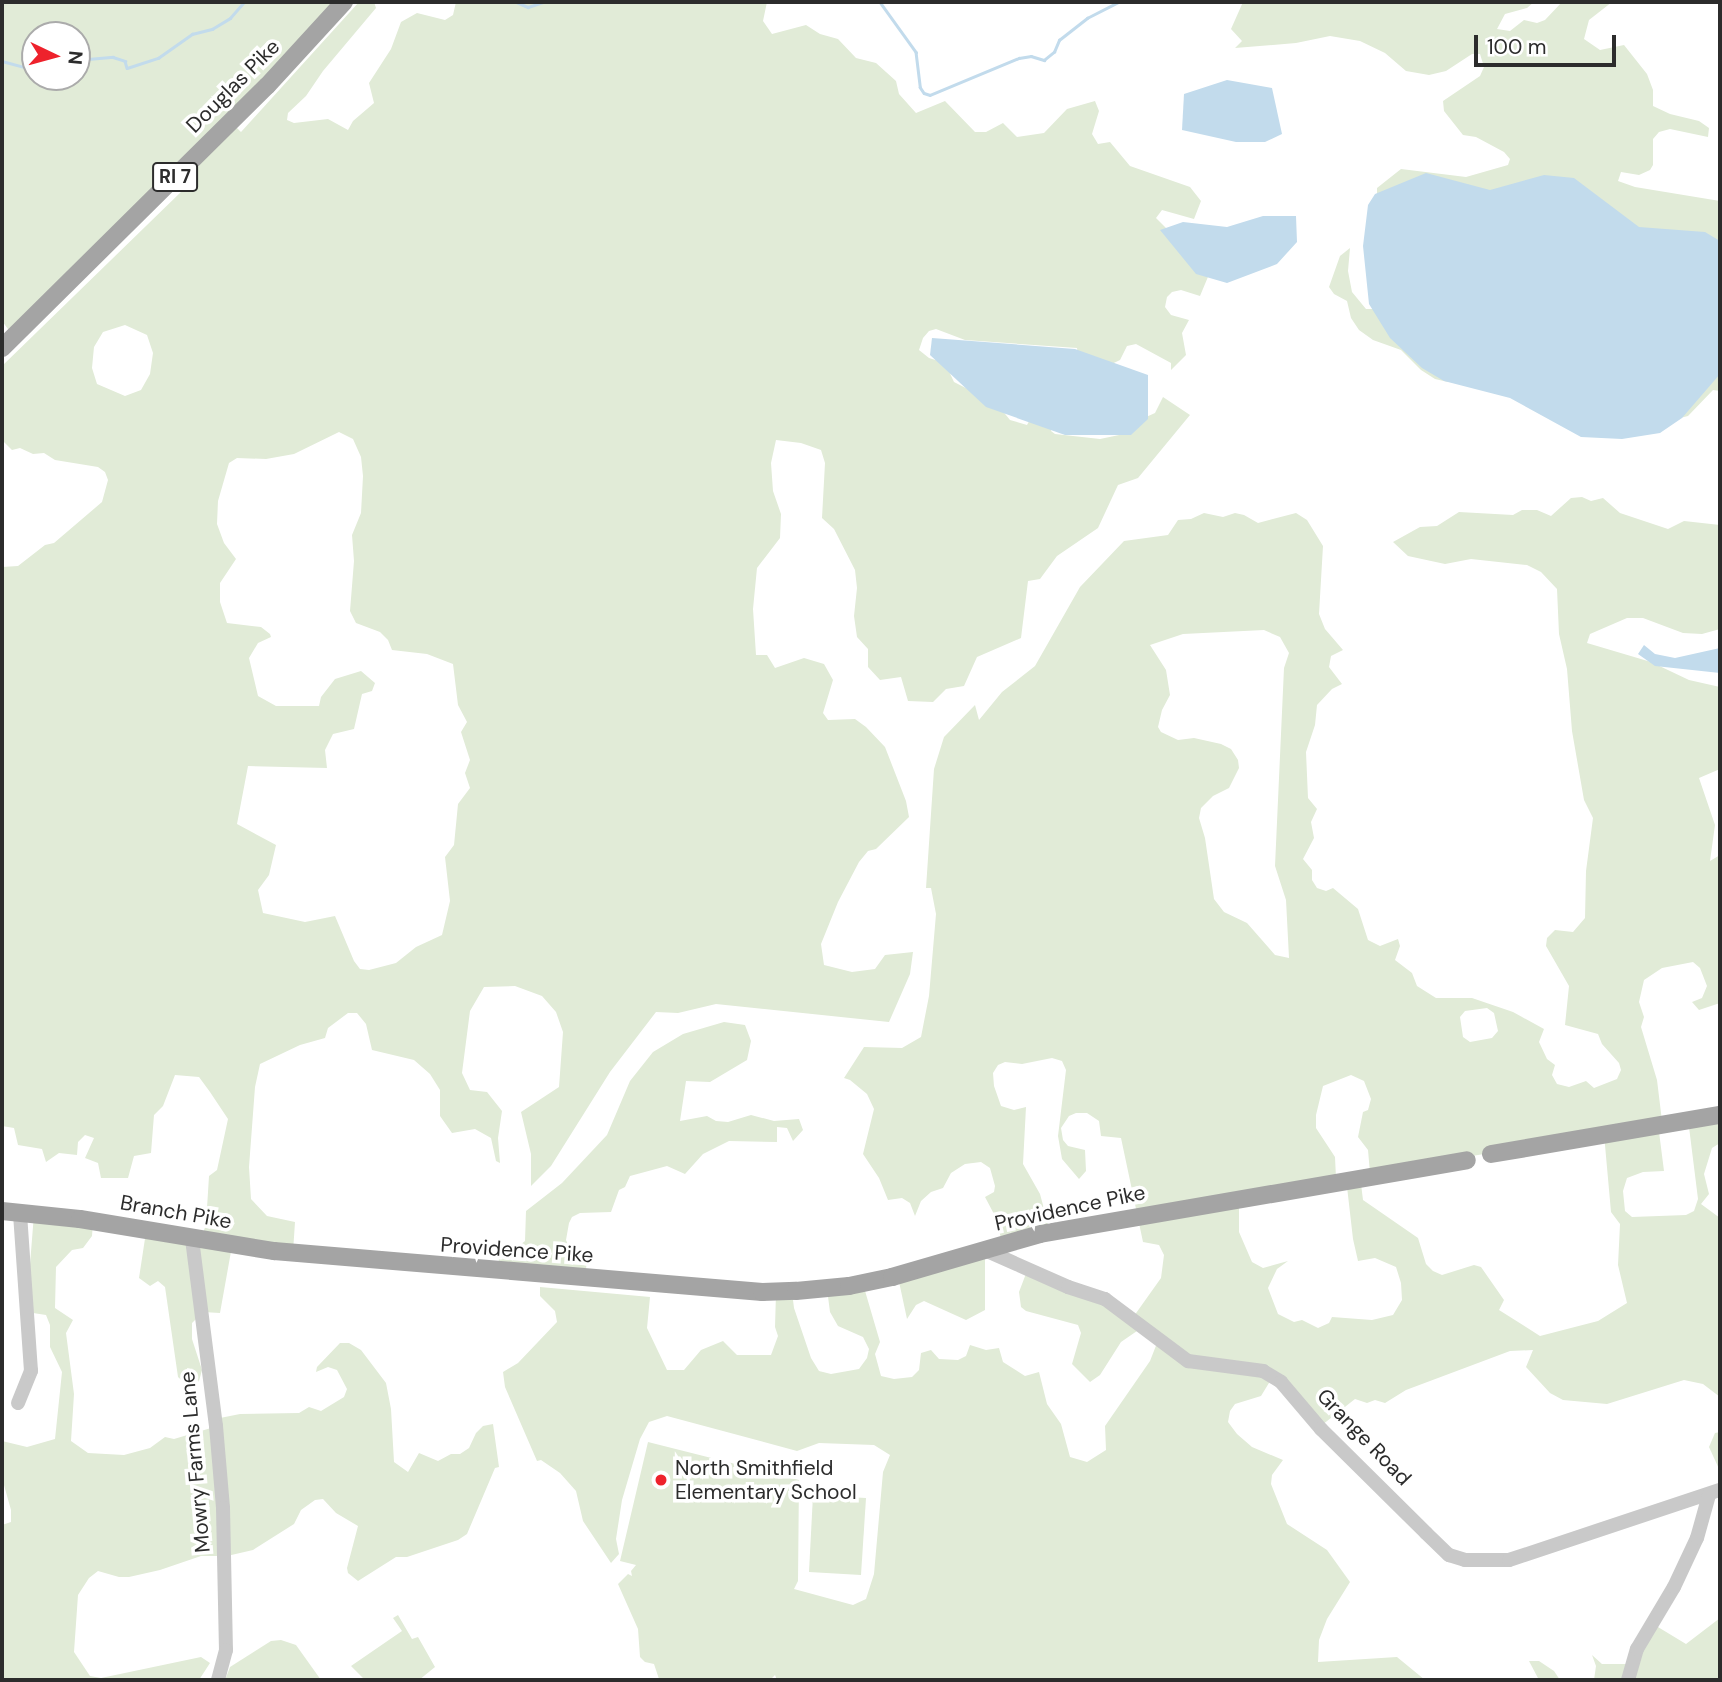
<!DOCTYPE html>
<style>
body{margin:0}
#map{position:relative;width:1722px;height:1682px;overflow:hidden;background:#fff;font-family:"DM Sans",sans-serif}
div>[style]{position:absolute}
.green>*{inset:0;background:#e1ebd7}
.water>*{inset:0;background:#c2dbec}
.stream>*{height:2.5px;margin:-1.25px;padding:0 1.25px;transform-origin:1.25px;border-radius:1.25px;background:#c2dbec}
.minor>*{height:14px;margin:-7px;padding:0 7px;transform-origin:7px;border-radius:7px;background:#c9c9c9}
.major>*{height:18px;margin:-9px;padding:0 9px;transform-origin:9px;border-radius:9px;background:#a4a4a4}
.dots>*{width:19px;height:19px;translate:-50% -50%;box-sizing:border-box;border:4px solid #fff;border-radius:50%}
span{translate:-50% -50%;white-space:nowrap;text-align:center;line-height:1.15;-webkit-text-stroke:7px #fff;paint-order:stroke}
.shield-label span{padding:2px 5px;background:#fff;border:2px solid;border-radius:5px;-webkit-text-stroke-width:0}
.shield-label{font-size:19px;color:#2c2c2c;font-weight:700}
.street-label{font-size:21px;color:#2c2c2c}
.poi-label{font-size:21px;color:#2c2c2c}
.left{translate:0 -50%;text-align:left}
.frame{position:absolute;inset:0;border:4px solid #2c2c2c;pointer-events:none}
.north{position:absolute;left:21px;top:21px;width:70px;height:70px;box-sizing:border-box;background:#fff;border:2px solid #ababab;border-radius:50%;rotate:95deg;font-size:19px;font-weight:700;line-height:28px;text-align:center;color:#2c2c2c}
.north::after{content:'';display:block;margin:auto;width:24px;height:32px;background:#ee222c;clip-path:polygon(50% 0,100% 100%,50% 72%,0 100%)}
.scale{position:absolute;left:1474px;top:35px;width:142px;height:32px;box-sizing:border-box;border:4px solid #2c2c2c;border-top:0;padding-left:9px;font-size:21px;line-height:24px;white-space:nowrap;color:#2c2c2c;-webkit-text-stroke:5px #fff;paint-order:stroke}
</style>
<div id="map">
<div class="green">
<i style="clip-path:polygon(evenodd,2px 2px,345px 2px,234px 125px,241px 132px,359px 2px,374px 2px,376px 8px,323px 71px,306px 96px,288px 113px,287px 120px,294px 123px,328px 119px,348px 130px,353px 121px,374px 103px,369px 83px,391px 49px,401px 22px,417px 13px,445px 20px,453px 15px,456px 2px,767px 2px,763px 21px,772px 34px,806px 25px,820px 34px,838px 39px,856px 58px,876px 63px,896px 81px,899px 94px,916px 113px,945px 101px,975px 132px,986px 132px,1003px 123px,1017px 137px,1044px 133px,1067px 109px,1095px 101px,1099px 111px,1092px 134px,1098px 144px,1110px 142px,1130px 166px,1190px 187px,1201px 201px,1194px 219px,1162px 210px,1156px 218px,1210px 272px,1200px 296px,1181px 290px,1172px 292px,1167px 297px,1165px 307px,1171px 315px,1189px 320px,1182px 333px,1186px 355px,1171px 370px,1171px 363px,1136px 344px,1127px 346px,1120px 360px,1091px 374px,1080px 372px,1077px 348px,965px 340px,936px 329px,929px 331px,923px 338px,919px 350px,929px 358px,945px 363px,954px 382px,997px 404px,1010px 420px,1027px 425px,1032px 416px,1054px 419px,1051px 431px,1055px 434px,1100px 439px,1124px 434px,1135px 422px,1155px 413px,1163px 397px,1190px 415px,1138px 478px,1118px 485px,1098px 528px,1057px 556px,1040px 579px,1028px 581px,1021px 638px,977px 657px,964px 686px,946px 689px,933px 702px,908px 701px,901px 677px,880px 680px,868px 667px,868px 649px,857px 637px,854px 616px,857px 588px,855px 570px,834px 529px,822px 518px,825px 463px,821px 450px,801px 443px,776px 440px,771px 463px,773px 491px,781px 514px,780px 538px,757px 568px,753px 609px,756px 655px,767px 655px,775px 668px,804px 658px,824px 664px,833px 680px,823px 713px,828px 720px,855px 719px,866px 727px,885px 747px,906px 801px,909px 817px,876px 849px,868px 851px,859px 862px,838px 902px,821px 944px,824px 965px,852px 972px,875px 969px,885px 955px,913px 952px,910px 974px,889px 1022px,716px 1004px,678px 1013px,656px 1012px,610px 1072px,551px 1166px,531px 1186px,531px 1154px,521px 1112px,559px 1087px,563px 1032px,556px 1012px,542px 996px,515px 986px,484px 987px,470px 1011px,462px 1073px,470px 1090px,487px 1092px,502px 1111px,498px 1138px,500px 1163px,496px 1161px,491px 1138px,475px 1129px,452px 1133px,440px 1116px,440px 1090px,430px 1074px,414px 1060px,372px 1050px,366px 1024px,357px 1013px,348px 1013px,328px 1028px,325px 1038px,300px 1045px,260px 1064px,255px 1087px,249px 1167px,251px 1199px,267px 1216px,295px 1222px,293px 1252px,232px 1246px,220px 1313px,203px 1312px,192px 1323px,192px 1339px,202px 1370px,199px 1381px,190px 1388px,178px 1377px,165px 1287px,158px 1281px,150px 1286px,139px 1278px,146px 1232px,201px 1240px,206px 1224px,209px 1176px,217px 1170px,228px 1119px,210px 1092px,199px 1077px,175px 1075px,163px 1106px,154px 1115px,151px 1153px,134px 1156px,128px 1178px,101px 1178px,98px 1163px,85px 1158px,94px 1138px,85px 1135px,78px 1142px,77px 1155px,59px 1153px,46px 1162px,42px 1149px,18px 1145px,14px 1128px,2px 1126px,2px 567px,18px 566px,45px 545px,54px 543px,102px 502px,108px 480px,105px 472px,98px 467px,55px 460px,44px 453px,33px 454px,20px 448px,12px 450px,2px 440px,2px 366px,183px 190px,173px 186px,11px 333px,2px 321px,2px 2px,35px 35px,77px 35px,77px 77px,35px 77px,35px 35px,2px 2px,125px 325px,147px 335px,153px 353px,150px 374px,141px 390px,125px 396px,97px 384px,92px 368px,94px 347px,103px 332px,125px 325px,2px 2px,339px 432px,353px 439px,361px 457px,363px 476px,361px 513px,352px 535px,354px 561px,350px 611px,356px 623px,380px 632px,388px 640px,392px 650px,427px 654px,453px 664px,458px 705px,467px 722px,461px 732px,470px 760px,465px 773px,470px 788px,458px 804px,454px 845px,445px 857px,450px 901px,442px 935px,416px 947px,396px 963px,369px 970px,360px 969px,354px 961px,335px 916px,305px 922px,263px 913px,258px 890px,269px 875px,276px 845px,237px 824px,248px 766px,327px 768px,325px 750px,333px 734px,354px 729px,362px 694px,372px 691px,375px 683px,361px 671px,335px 679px,321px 697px,319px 706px,276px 706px,258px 696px,249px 658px,258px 643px,271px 637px,270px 634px,261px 627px,227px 623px,220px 602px,220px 583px,236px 559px,224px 543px,217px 524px,218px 501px,229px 463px,237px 458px,266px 459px,294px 454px,339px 432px)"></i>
<i style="clip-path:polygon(1243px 2px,1534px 2px,1527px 8px,1505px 14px,1497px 29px,1510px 31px,1524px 20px,1537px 23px,1545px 20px,1562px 2px,1612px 2px,1589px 20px,1584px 39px,1600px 50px,1624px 45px,1647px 74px,1653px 90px,1653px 106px,1670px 114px,1699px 121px,1709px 128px,1708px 137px,1670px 129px,1659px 132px,1653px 139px,1653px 165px,1650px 170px,1639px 175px,1621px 172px,1618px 181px,1635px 187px,1720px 201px,1720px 391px,1713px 390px,1688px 416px,1625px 432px,1473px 370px,1448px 382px,1435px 379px,1421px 370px,1401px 350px,1373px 340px,1359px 330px,1351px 318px,1347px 301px,1334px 294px,1329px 287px,1340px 256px,1350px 248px,1348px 271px,1352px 292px,1366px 309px,1377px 309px,1377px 188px,1401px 169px,1466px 177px,1508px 165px,1510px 159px,1504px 152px,1476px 137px,1463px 135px,1444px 111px,1443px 101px,1480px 76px,1484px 67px,1480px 54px,1472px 54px,1446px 71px,1429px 75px,1406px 71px,1385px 53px,1360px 41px,1330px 36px,1296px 43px,1235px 48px,1242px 41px,1231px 29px)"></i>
<i style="clip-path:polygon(evenodd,1582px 497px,1591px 501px,1603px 498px,1620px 513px,1668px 529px,1684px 521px,1720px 525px,1720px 629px,1702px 634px,1683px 633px,1643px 618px,1627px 618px,1590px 634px,1587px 643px,1651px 662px,1689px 680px,1720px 687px,1720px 769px,1699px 778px,1715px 825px,1710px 861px,1720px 855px,1720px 1003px,1699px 1010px,1692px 1002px,1702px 998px,1707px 986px,1700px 968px,1693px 962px,1662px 968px,1644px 980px,1639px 1002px,1644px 1017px,1641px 1027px,1657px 1080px,1662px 1121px,1658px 1124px,1664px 1171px,1643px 1172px,1627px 1178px,1623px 1191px,1625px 1211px,1632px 1217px,1686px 1215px,1694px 1211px,1698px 1199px,1688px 1119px,1720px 1112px,1720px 1143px,1712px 1148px,1704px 1174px,1709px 1194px,1701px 1204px,1720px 1218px,1720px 1397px,1703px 1384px,1684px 1380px,1607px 1404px,1563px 1400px,1550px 1393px,1526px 1367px,1533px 1350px,1510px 1351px,1406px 1390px,1385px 1403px,1375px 1400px,1367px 1403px,1355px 1399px,1322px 1425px,1272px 1378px,1261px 1396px,1235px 1404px,1230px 1411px,1228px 1422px,1237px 1434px,1252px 1447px,1283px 1460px,1272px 1475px,1271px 1484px,1287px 1524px,1327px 1550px,1350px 1582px,1327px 1619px,1319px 1640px,1318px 1662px,1397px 1657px,1425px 1680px,777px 1680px,775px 1675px,770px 1680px,659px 1679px,654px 1664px,645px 1662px,640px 1657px,638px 1629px,618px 1584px,628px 1574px,632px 1576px,631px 1571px,636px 1565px,620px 1561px,648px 1442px,799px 1480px,798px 1581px,794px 1589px,853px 1605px,866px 1599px,874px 1574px,883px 1472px,890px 1455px,874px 1445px,819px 1443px,797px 1451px,667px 1416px,649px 1422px,640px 1439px,622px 1500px,616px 1539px,619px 1554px,611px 1563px,583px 1521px,576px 1491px,560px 1473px,541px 1460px,537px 1461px,505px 1387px,503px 1372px,518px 1363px,557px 1322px,555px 1311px,540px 1296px,540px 1287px,650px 1297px,647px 1328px,667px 1370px,684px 1370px,701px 1350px,723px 1341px,737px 1355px,771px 1355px,778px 1336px,775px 1327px,776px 1293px,792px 1292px,794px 1308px,811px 1358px,819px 1371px,831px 1374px,859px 1369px,867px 1358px,869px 1349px,863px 1337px,838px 1326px,830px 1312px,827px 1289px,863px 1284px,880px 1342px,875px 1354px,881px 1376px,894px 1379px,912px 1377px,919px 1370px,921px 1353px,931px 1350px,939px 1359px,958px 1360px,966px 1356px,970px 1345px,986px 1350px,999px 1348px,1003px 1362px,1025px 1376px,1039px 1372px,1047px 1404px,1061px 1424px,1070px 1457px,1087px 1462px,1106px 1450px,1105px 1426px,1150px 1361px,1159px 1338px,1137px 1331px,1121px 1342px,1100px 1375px,1090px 1382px,1072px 1364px,1081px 1333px,1078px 1325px,1026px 1311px,1021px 1307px,1019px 1292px,1027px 1271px,1134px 1316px,1161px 1278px,1164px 1255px,1159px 1245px,1143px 1242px,1121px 1138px,1101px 1136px,1099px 1121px,1087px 1113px,1076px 1113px,1069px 1116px,1061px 1128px,1063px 1140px,1068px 1146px,1085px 1150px,1086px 1171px,1079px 1179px,1062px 1159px,1058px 1136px,1066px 1070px,1062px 1061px,1052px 1058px,1022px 1064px,1005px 1062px,998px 1065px,993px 1073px,994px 1086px,1001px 1106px,1014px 1110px,1026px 1107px,1023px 1164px,1040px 1194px,1050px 1231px,1002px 1242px,995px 1216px,985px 1197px,994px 1192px,995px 1186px,990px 1168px,981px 1162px,965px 1164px,951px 1173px,943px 1188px,931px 1192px,921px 1201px,915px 1216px,910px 1203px,902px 1198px,888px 1200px,879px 1178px,863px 1154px,874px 1109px,867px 1094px,850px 1080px,844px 1078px,864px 1047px,902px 1048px,921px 1037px,929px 996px,936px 914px,931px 888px,926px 888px,934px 769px,944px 737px,975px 705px,979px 720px,1002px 692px,1035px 666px,1080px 587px,1124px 541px,1168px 535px,1178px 520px,1191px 519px,1204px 513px,1223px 517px,1235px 513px,1244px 515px,1258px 523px,1296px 513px,1307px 520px,1323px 546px,1319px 614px,1325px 629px,1343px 650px,1331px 656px,1329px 667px,1342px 684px,1332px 689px,1317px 705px,1315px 725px,1306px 752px,1308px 798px,1317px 809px,1311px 822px,1314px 838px,1303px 859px,1312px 870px,1312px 880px,1317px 888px,1326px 891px,1333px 888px,1358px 909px,1368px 940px,1380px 946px,1398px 939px,1400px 946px,1395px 960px,1412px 973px,1417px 986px,1436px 998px,1472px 998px,1513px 1012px,1544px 1029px,1539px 1042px,1547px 1059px,1555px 1065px,1552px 1075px,1557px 1084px,1569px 1087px,1586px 1081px,1594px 1088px,1617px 1079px,1621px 1070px,1619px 1063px,1602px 1044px,1598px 1034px,1565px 1025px,1569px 986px,1546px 946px,1547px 938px,1555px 930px,1573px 932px,1585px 918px,1586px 871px,1593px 818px,1584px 800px,1572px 731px,1567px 669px,1559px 634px,1557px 589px,1541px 572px,1527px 565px,1471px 559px,1445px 564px,1408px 556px,1393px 542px,1420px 527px,1437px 526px,1459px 512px,1513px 515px,1522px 510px,1537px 510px,1551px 516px,1571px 498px,1582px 497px,1264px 630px,1280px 637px,1289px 653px,1284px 668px,1275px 866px,1286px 900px,1289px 958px,1275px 955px,1247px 923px,1224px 912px,1214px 899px,1205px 838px,1199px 818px,1201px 808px,1213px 796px,1229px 788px,1239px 768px,1238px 760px,1231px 749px,1221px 744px,1194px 738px,1178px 740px,1161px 732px,1158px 727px,1162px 710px,1170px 695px,1166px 670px,1150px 645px,1183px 634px,1264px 630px,1582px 497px,1487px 1008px,1494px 1013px,1498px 1031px,1492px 1038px,1470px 1042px,1463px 1037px,1460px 1017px,1465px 1011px,1487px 1008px,1582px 497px,1351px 1075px,1364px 1081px,1371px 1099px,1368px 1110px,1363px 1112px,1358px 1137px,1368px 1150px,1370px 1173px,1604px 1134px,1611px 1212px,1620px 1224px,1618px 1265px,1627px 1303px,1598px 1321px,1540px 1336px,1499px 1310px,1504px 1300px,1481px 1267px,1474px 1265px,1442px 1275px,1433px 1271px,1426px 1264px,1418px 1238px,1363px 1200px,1360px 1176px,1346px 1178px,1353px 1239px,1358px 1261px,1375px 1258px,1396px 1267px,1401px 1283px,1402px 1300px,1393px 1315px,1372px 1320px,1332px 1317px,1329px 1323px,1318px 1328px,1302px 1320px,1294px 1322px,1278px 1314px,1268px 1288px,1277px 1269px,1288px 1261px,1263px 1268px,1252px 1262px,1239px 1232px,1239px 1197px,1336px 1178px,1335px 1157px,1316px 1128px,1316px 1115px,1323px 1086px,1351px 1075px)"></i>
<i style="clip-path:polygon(724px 1022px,745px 1025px,751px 1041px,747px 1060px,710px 1082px,686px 1081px,680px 1121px,707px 1116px,716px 1121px,728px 1122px,751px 1115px,774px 1121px,799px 1119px,803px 1130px,793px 1141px,787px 1128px,777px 1127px,777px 1142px,729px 1141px,703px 1154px,685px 1174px,667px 1166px,630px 1176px,625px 1187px,619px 1190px,611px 1212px,580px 1213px,572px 1217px,569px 1223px,566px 1240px,569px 1247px,588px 1253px,585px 1277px,498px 1270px,500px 1245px,520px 1245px,525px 1241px,526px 1211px,562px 1183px,607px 1135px,630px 1081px,653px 1052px,683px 1034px)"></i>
<i style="clip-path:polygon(34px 1214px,93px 1222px,92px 1236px,83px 1248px,72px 1250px,56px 1267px,55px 1308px,73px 1320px,66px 1333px,74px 1394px,71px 1441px,88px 1453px,124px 1455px,150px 1448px,165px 1437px,174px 1439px,211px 1428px,220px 1418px,240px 1414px,299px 1413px,309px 1407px,321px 1411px,344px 1397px,347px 1389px,337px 1370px,328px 1367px,316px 1372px,317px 1367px,340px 1343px,349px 1343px,361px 1350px,386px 1383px,391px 1409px,394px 1462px,408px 1472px,419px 1453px,438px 1461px,451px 1454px,460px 1454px,469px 1448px,476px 1433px,483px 1426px,493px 1424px,499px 1467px,495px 1468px,467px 1534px,458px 1540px,407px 1557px,396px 1557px,358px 1581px,348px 1573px,347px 1568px,358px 1526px,336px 1513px,323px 1499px,315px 1500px,301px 1510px,294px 1524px,253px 1550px,227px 1556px,201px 1556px,160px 1570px,129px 1577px,119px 1577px,98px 1571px,89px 1578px,78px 1595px,74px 1652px,90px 1676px,101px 1678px,201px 1657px,210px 1663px,199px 1680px,2px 1680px,2px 1525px,11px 1522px,11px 1510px,2px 1478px,2px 1441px,27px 1447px,55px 1439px,62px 1372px,50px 1347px,50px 1325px,46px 1315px,33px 1313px,29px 1277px)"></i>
<i style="clip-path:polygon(985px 1251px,985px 1310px,966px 1320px,924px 1301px,916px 1305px,907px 1319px,898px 1277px)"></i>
<i style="clip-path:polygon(1720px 1432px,1720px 1471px,1709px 1447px,1715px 1433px)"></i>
<i style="clip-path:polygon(813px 1495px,866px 1498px,861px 1575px,809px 1572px)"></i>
<i style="clip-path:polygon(398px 1615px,412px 1639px,418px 1637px,435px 1667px,419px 1680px,365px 1680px,351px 1666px,402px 1631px,393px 1618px)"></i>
<i style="clip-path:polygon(1720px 1618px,1720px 1680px,1594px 1680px,1596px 1666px,1592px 1655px,1602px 1664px,1632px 1664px,1653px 1624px,1686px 1644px)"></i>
<i style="clip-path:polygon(281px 1640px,296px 1645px,321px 1680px,225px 1680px,230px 1667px,271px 1641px)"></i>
<i style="clip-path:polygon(1529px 1661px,1539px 1661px,1554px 1671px,1560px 1680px,1539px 1680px)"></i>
</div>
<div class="water">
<i style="clip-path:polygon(1227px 80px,1272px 88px,1282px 134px,1265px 142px,1236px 142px,1182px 130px,1184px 94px)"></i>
<i style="clip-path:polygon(1426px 173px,1490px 190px,1544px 175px,1574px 178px,1639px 227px,1705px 232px,1720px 241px,1720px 374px,1682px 418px,1660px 433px,1622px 439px,1581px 437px,1510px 398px,1444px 381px,1422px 368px,1390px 338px,1369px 304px,1363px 246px,1368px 205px,1375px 194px)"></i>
<i style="clip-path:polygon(1263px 216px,1296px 216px,1297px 242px,1277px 264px,1227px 283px,1196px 274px,1160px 230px,1183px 222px,1227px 227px)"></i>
<i style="clip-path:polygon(932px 338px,1075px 349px,1148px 375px,1148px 419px,1131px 435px,1065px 435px,986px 407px,930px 355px)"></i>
<i style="clip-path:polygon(1644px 645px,1655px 654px,1675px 658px,1720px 648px,1720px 673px,1655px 666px,1638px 654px)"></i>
</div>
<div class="stream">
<i style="left:516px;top:2px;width:13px;rotate:23deg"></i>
<i style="left:528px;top:7px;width:16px;rotate:-18deg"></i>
<i style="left:880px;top:2px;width:62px;rotate:54.2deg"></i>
<i style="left:916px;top:52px;width:35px;rotate:83deg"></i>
<i style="left:920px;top:87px;width:7px;rotate:56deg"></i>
<i style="left:924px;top:93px;width:6px;rotate:18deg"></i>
<i style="left:930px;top:95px;width:96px;rotate:-22.6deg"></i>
<i style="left:1019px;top:58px;width:12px;rotate:-9deg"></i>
<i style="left:1031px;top:56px;width:14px;rotate:17deg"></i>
<i style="left:1044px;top:60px;width:13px;rotate:-39deg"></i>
<i style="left:1054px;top:52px;width:13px;rotate:-67deg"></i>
<i style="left:1059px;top:40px;width:36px;rotate:-38deg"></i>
<i style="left:1087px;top:18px;width:36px;rotate:-27deg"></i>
<i style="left:77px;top:60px;width:36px;rotate:-5deg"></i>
<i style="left:113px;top:57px;width:13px;rotate:18deg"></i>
<i style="left:125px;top:61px;width:7px;rotate:74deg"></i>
<i style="left:127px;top:68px;width:33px;rotate:-18deg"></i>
<i style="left:158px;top:58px;width:42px;rotate:-35.2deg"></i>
<i style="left:192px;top:34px;width:21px;rotate:-14deg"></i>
<i style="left:212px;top:29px;width:21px;rotate:-31deg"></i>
<i style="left:230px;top:18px;width:21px;rotate:-49deg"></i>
<i style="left:2px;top:61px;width:24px;rotate:15deg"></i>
<i style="left:25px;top:67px;width:11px;rotate:-22deg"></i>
</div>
<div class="minor">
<i style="left:192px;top:1239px;width:189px;rotate:82.7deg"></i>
<i style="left:216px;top:1426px;width:82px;rotate:85.1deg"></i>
<i style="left:223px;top:1508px;width:142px;rotate:88.8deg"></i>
<i style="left:226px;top:1650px;width:31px;rotate:105deg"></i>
<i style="left:985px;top:1250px;width:91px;rotate:24deg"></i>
<i style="left:1068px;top:1287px;width:39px;rotate:18deg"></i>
<i style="left:1105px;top:1299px;width:104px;rotate:36.8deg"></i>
<i style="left:1188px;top:1361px;width:76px;rotate:7.6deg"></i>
<i style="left:1263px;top:1371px;width:21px;rotate:31deg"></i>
<i style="left:1281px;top:1382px;width:62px;rotate:49.6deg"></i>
<i style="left:1321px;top:1429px;width:148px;rotate:44.7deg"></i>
<i style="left:1426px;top:1533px;width:32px;rotate:44deg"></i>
<i style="left:1449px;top:1555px;width:17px;rotate:17deg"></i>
<i style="left:1465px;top:1560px;width:44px"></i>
<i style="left:1509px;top:1560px;width:222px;rotate:-18.4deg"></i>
<i style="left:18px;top:1403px;width:35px;rotate:-68deg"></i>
<i style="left:31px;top:1371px;width:159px;rotate:-94deg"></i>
<i style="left:1628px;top:1680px;width:32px;rotate:-74deg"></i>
<i style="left:1637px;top:1649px;width:72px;rotate:-59.2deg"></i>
<i style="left:1674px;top:1587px;width:54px;rotate:-64.9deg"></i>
<i style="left:1697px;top:1538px;width:45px;rotate:-74.4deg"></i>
</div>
<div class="major">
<i style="left:2px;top:348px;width:373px;rotate:-44.7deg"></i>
<i style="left:267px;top:86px;width:114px;rotate:-47.5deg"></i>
<i style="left:1491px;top:1154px;width:232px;rotate:-9.7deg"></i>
<i style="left:2px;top:1211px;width:78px;rotate:5.9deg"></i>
<i style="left:80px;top:1219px;width:197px;rotate:9.4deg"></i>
<i style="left:274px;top:1251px;width:490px;rotate:4.8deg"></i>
<i style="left:762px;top:1292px;width:34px;rotate:-2deg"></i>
<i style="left:796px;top:1291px;width:53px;rotate:-5.4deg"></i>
<i style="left:849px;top:1286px;width:44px;rotate:-11.8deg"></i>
<i style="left:892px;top:1277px;width:154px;rotate:-16.2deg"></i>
<i style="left:1040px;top:1234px;width:433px;rotate:-9.8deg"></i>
</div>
<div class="dots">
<i style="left:661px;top:1480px;background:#ee222c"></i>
</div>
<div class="shield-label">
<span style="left:175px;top:177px">RI 7</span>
</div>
<div class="street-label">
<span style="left:233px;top:86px;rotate:-45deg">Douglas Pike</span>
<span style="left:1070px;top:1208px;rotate:-12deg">Providence Pike</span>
<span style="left:176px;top:1212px;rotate:10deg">Branch Pike</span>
<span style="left:517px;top:1250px;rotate:4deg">Providence Pike</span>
<span style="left:1364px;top:1437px;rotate:46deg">Grange Road</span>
<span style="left:195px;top:1462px;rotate:-95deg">Mowry Farms Lane</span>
</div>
<div class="poi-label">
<span class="left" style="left:675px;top:1480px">North Smithfield<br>Elementary School</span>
</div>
<div class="frame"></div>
<div class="north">N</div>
<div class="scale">100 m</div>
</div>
